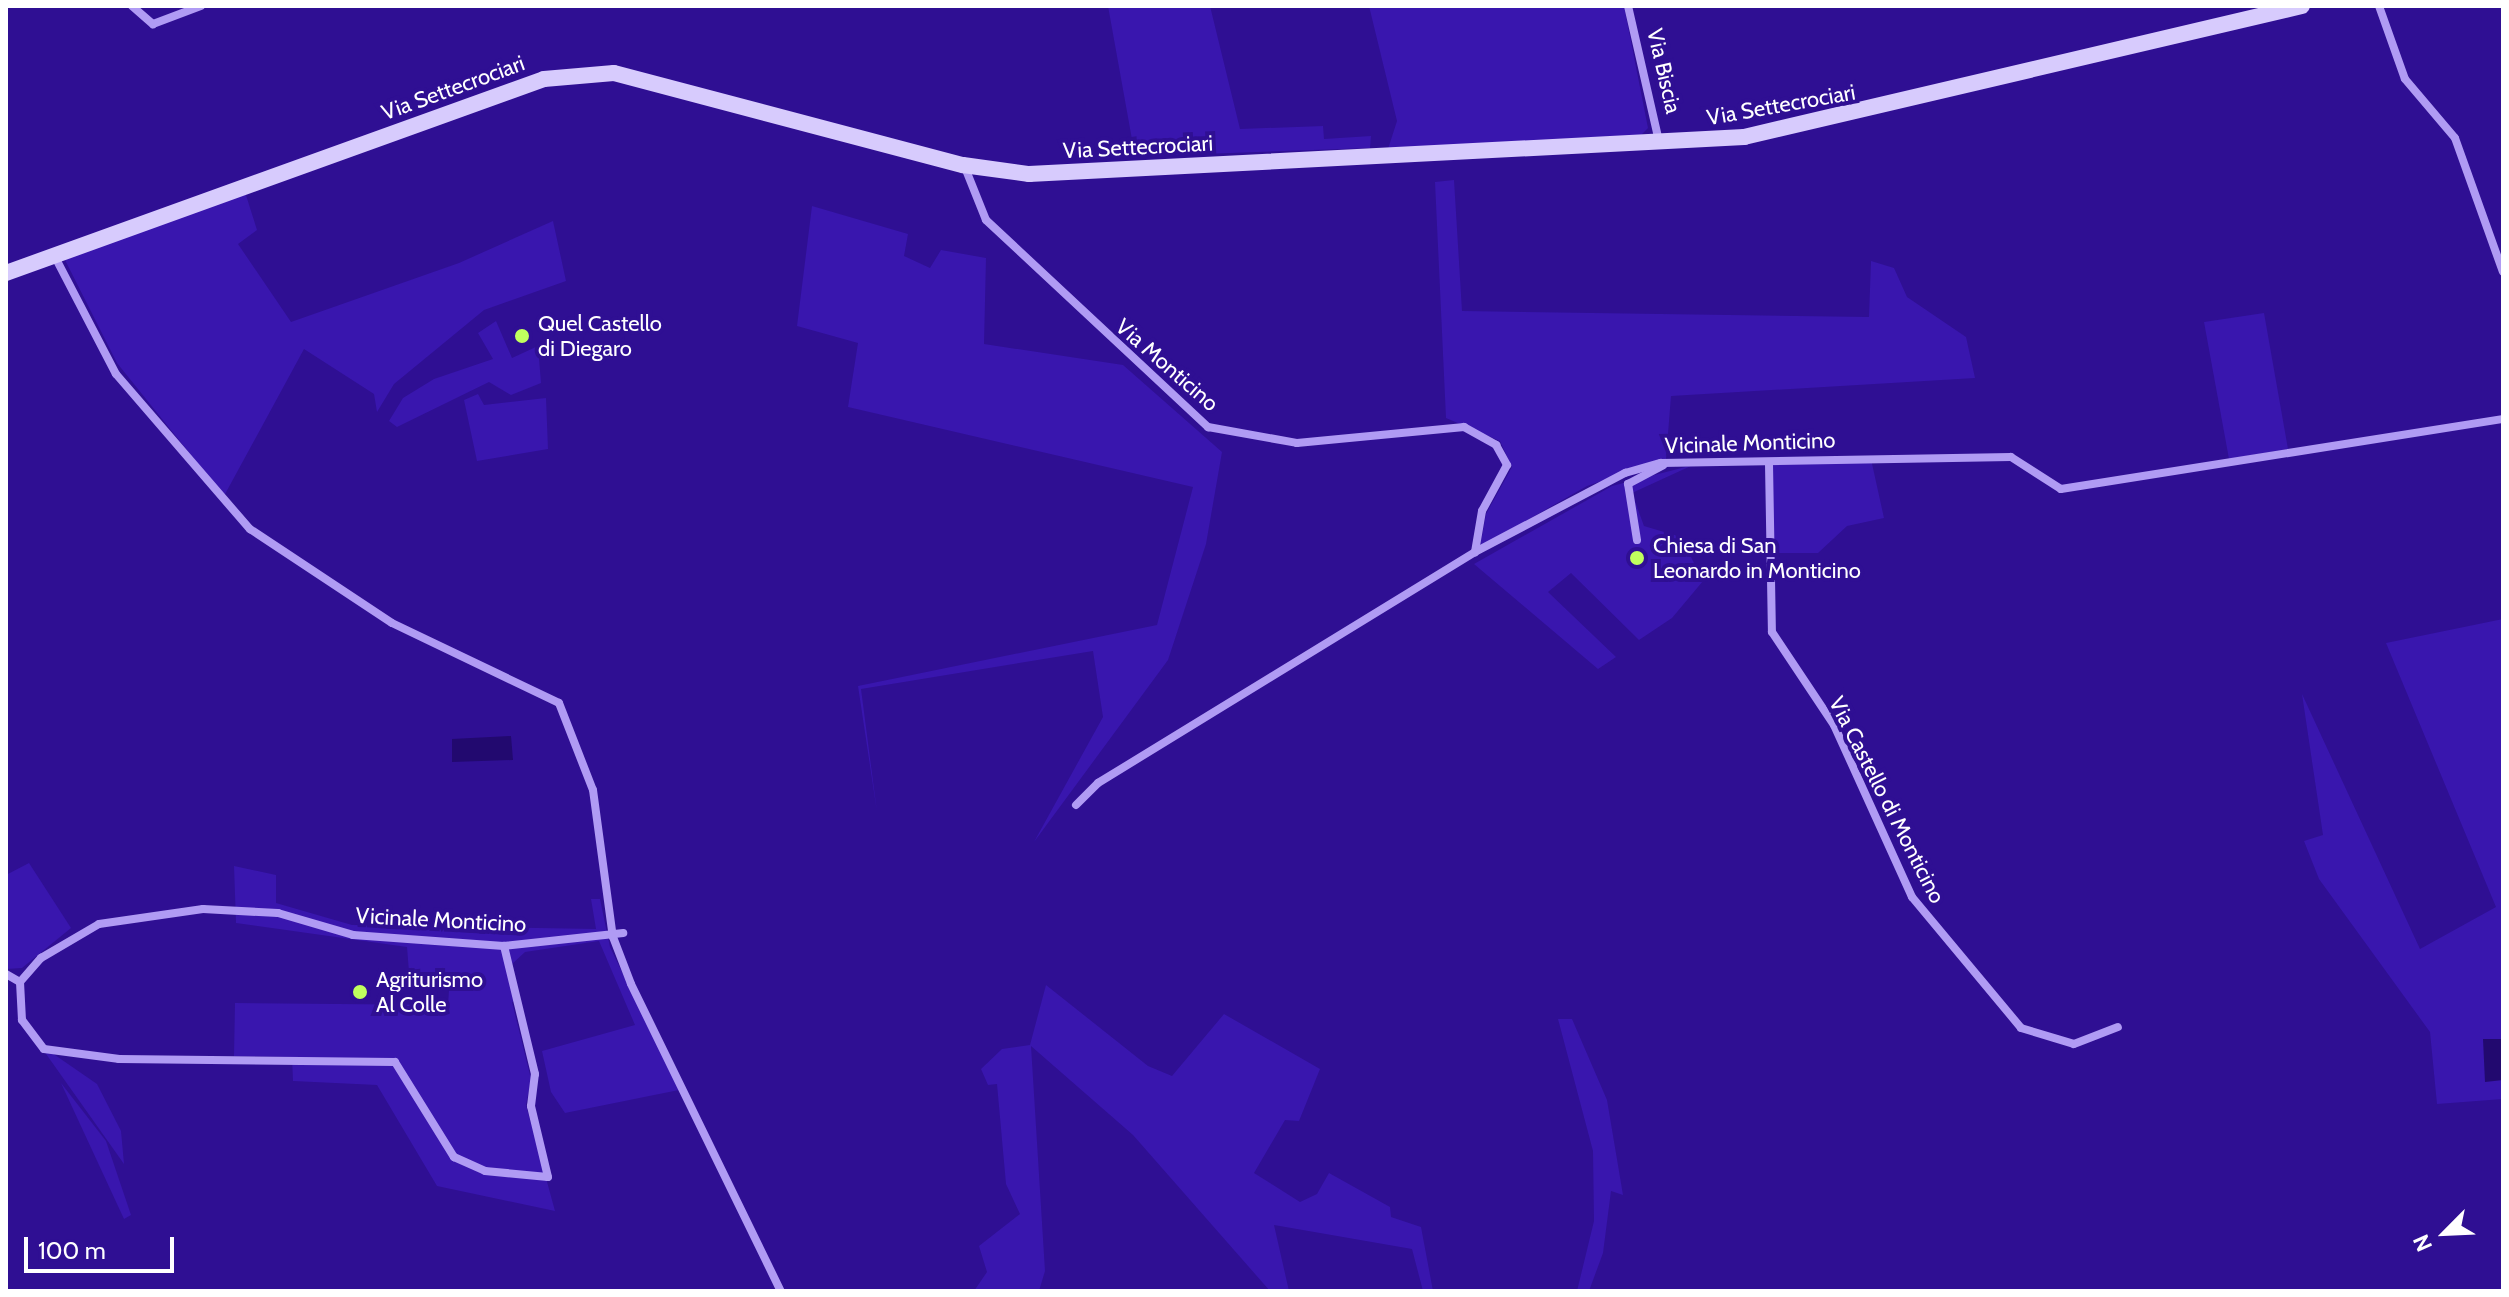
<!DOCTYPE html>
<style>
body{margin:0}
#map{position:relative;width:2509px;height:1297px;overflow:hidden;background:#2f0f93;font-family:Cabin,sans-serif}
div>[style]{position:absolute}
.green>*{inset:0;background:#3916ae}
.water>*{inset:0;background:#22096f}
.minor>*{height:8px;margin:-4px;padding:0 4px;transform-origin:4px;border-radius:4px;background:#b09bf4}
.secondary>*{height:16px;margin:-8px;padding:0 8px;transform-origin:8px;border-radius:8px;background:#d7cbfd}
.dots>*{width:22px;height:22px;translate:-50% -50%;box-sizing:border-box;border:4px solid #2f0f93;border-radius:50%}
span{translate:-50% -50%;white-space:nowrap;text-align:center;line-height:1.15;-webkit-text-stroke:8px #2f0f93;paint-order:stroke}
.street-label{font-size:22px;color:#fff}
.poi-label{font-size:22px;color:#fff}
.left{translate:0 -50%;text-align:left}
.frame{position:absolute;inset:0;border:8px solid #fff;pointer-events:none}
.north{position:absolute;left:2405px;top:1193px;width:80px;height:80px;-webkit-text-stroke:6px #2f0f93;paint-order:stroke;rotate:246deg;font-size:22px;font-weight:700;line-height:32px;text-align:center;color:#fff}
.north::after{content:'';display:block;margin:auto;width:28px;height:36px;background:#fff;clip-path:polygon(50% 0,100% 100%,50% 72%,0 100%)}
.scale{position:absolute;left:24px;top:1237px;width:150px;height:36px;box-sizing:border-box;border:4px solid #fff;border-top:0;padding-left:10px;font-size:24px;line-height:28px;white-space:nowrap;color:#fff;-webkit-text-stroke:6px #2f0f93;paint-order:stroke}
</style>
<div id="map">
<div class="green">
<i style="clip-path:polygon(1108px 6px,1210px 6px,1240px 129px,1323px 126px,1324px 139px,1371px 136px,1370px 148px,1174px 155px,1133px 145px)"></i>
<i style="clip-path:polygon(1369px 6px,1624px 6px,1648px 128px,1641px 135px,1388px 149px,1397px 121px)"></i>
<i style="clip-path:polygon(1454px 180px,1462px 311px,1869px 317px,1871px 261px,1894px 268px,1907px 297px,1966px 337px,1975px 378px,1671px 396px,1666px 459px,1587px 486px,1480px 547px,1486px 514px,1512px 467px,1500px 441px,1446px 418px,1435px 182px)"></i>
<i style="clip-path:polygon(245px 192px,257px 230px,238px 244px,291px 322px,459px 263px,553px 221px,566px 281px,484px 310px,394px 384px,377px 412px,374px 394px,304px 349px,224px 496px,117px 363px,64px 258px)"></i>
<i style="clip-path:polygon(812px 206px,908px 234px,904px 256px,930px 268px,941px 250px,986px 258px,984px 344px,1123px 365px,1222px 452px,1206px 544px,1168px 660px,1034px 842px,1103px 717px,1093px 651px,861px 689px,877px 812px,858px 686px,1157px 625px,1193px 487px,848px 407px,858px 343px,797px 326px)"></i>
<i style="clip-path:polygon(2264px 313px,2288px 449px,2229px 459px,2204px 322px)"></i>
<i style="clip-path:polygon(496px 321px,512px 358px,538px 346px,541px 383px,511px 395px,489px 382px,397px 427px,389px 421px,403px 398px,434px 379px,493px 359px,478px 333px)"></i>
<i style="clip-path:polygon(478px 394px,484px 405px,546px 398px,548px 449px,477px 461px,464px 400px)"></i>
<i style="clip-path:polygon(1871px 459px,1884px 518px,1847px 526px,1818px 553px,1774px 553px,1766px 465px)"></i>
<i style="clip-path:polygon(1693px 465px,1632px 493px,1644px 526px,1681px 537px,1703px 581px,1672px 618px,1639px 640px,1571px 573px,1548px 592px,1616px 657px,1598px 669px,1474px 564px,1612px 486px)"></i>
<i style="clip-path:polygon(2503px 619px,2503px 1099px,2437px 1104px,2430px 1032px,2319px 879px,2304px 841px,2323px 835px,2302px 694px,2420px 949px,2496px 907px,2386px 643px)"></i>
<i style="clip-path:polygon(29px 863px,71px 928px,22px 968px,6px 969px,6px 875px)"></i>
<i style="clip-path:polygon(234px 866px,276px 875px,276px 903px,352px 925px,596px 929px,591px 899px,600px 899px,610px 947px,679px 1090px,565px 1113px,551px 1092px,542px 1051px,635px 1025px,599px 941px,525px 952px,511px 965px,519px 1000px,512px 1002px,531px 1079px,526px 1105px,555px 1211px,437px 1186px,377px 1085px,293px 1081px,292px 1057px,234px 1056px,235px 1003px,448px 1005px,450px 975px,409px 972px,407px 947px,236px 923px)"></i>
<i style="clip-path:polygon(1046px 985px,1148px 1066px,1172px 1076px,1224px 1014px,1320px 1069px,1299px 1121px,1285px 1120px,1254px 1173px,1300px 1202px,1317px 1194px,1329px 1173px,1390px 1207px,1391px 1217px,1421px 1227px,1433px 1291px,1423px 1291px,1412px 1249px,1274px 1225px,1289px 1291px,1270px 1291px,1133px 1135px,1031px 1046px,1045px 1271px,1039px 1291px,974px 1291px,987px 1272px,979px 1246px,1020px 1214px,1006px 1184px,997px 1084px,988px 1085px,981px 1069px,1002px 1049px,1030px 1045px)"></i>
<i style="clip-path:polygon(1558px 1019px,1572px 1019px,1607px 1100px,1623px 1195px,1611px 1191px,1603px 1253px,1589px 1291px,1577px 1291px,1594px 1221px,1593px 1151px)"></i>
<i style="clip-path:polygon(39px 1044px,97px 1084px,121px 1131px,124px 1164px)"></i>
<i style="clip-path:polygon(61px 1083px,106px 1141px,131px 1215px,124px 1219px)"></i>
</div>
<div class="water">
<i style="clip-path:polygon(511px 736px,513px 760px,452px 762px,452px 739px)"></i>
<i style="clip-path:polygon(2483px 1039px,2503px 1039px,2503px 1080px,2485px 1082px)"></i>
</div>
<div class="minor">
<i style="left:132px;top:6px;width:28px;rotate:41deg"></i>
<i style="left:153px;top:24px;width:51px;rotate:-20.6deg"></i>
<i style="left:1628px;top:6px;width:139px;rotate:77.1deg"></i>
<i style="left:2379px;top:6px;width:77px;rotate:70.4deg"></i>
<i style="left:2405px;top:79px;width:77px;rotate:49.7deg"></i>
<i style="left:2455px;top:138px;width:142px;rotate:70.3deg"></i>
<i style="left:964px;top:165px;width:59px;rotate:68.2deg"></i>
<i style="left:986px;top:220px;width:304px;rotate:43deg"></i>
<i style="left:1208px;top:427px;width:90px;rotate:10.2deg"></i>
<i style="left:1297px;top:443px;width:168px;rotate:-5.5deg"></i>
<i style="left:1464px;top:427px;width:37px;rotate:29deg"></i>
<i style="left:1496px;top:445px;width:23px;rotate:61deg"></i>
<i style="left:1507px;top:465px;width:52px;rotate:118.5deg"></i>
<i style="left:1482px;top:511px;width:42px;rotate:99.7deg"></i>
<i style="left:54px;top:255px;width:134px;rotate:62.5deg"></i>
<i style="left:116px;top:374px;width:205px;rotate:49.2deg"></i>
<i style="left:250px;top:529px;width:170px;rotate:33.5deg"></i>
<i style="left:392px;top:623px;width:185px;rotate:25.6deg"></i>
<i style="left:559px;top:703px;width:93px;rotate:68.7deg"></i>
<i style="left:593px;top:790px;width:148px;rotate:82.3deg"></i>
<i style="left:613px;top:937px;width:50px;rotate:69deg"></i>
<i style="left:631px;top:984px;width:342px;rotate:64deg"></i>
<i style="left:1769px;top:464px;width:168px;rotate:89deg"></i>
<i style="left:1772px;top:632px;width:112px;rotate:56.3deg"></i>
<i style="left:1834px;top:725px;width:189px;rotate:65.6deg"></i>
<i style="left:1912px;top:897px;width:170px;rotate:50.2deg"></i>
<i style="left:2021px;top:1028px;width:55px;rotate:16.8deg"></i>
<i style="left:2074px;top:1044px;width:47px;rotate:-21.1deg"></i>
<i style="left:1637px;top:540px;width:57px;rotate:-99.1deg"></i>
<i style="left:1628px;top:484px;width:40px;rotate:-28deg"></i>
<i style="left:1076px;top:805px;width:31px;rotate:-45deg"></i>
<i style="left:1098px;top:783px;width:442px;rotate:-31.5deg"></i>
<i style="left:1475px;top:552px;width:170px;rotate:-27.8deg"></i>
<i style="left:1625px;top:473px;width:37px;rotate:-16deg"></i>
<i style="left:1661px;top:463px;width:350px;rotate:-1deg"></i>
<i style="left:2011px;top:457px;width:59px;rotate:32.6deg"></i>
<i style="left:2061px;top:489px;width:448px;rotate:-9deg"></i>
<i style="left:6px;top:974px;width:16px;rotate:30deg"></i>
<i style="left:20px;top:982px;width:32px;rotate:-49deg"></i>
<i style="left:41px;top:958px;width:67px;rotate:-30.4deg"></i>
<i style="left:99px;top:924px;width:105px;rotate:-8.2deg"></i>
<i style="left:203px;top:909px;width:75px;rotate:3.1deg"></i>
<i style="left:278px;top:913px;width:78px;rotate:16.3deg"></i>
<i style="left:353px;top:935px;width:151px;rotate:4.2deg"></i>
<i style="left:504px;top:946px;width:120px;rotate:-6.2deg"></i>
<i style="left:20px;top:982px;width:38px;rotate:87deg"></i>
<i style="left:22px;top:1020px;width:36px;rotate:53deg"></i>
<i style="left:44px;top:1049px;width:76px;rotate:7.6deg"></i>
<i style="left:119px;top:1059px;width:276px;rotate:0.6deg"></i>
<i style="left:395px;top:1062px;width:112px;rotate:58.2deg"></i>
<i style="left:454px;top:1157px;width:34px;rotate:24deg"></i>
<i style="left:485px;top:1171px;width:63px;rotate:5.4deg"></i>
<i style="left:548px;top:1177px;width:73px;rotate:-103.5deg"></i>
<i style="left:531px;top:1106px;width:32px;rotate:-83deg"></i>
<i style="left:535px;top:1074px;width:132px;rotate:-103.6deg"></i>
</div>
<div class="secondary">
<i style="left:6px;top:273px;width:572px;rotate:-19.83deg"></i>
<i style="left:544px;top:79px;width:70px;rotate:-4.9deg"></i>
<i style="left:614px;top:73px;width:361px;rotate:14.8deg"></i>
<i style="left:963px;top:165px;width:67px;rotate:7.8deg"></i>
<i style="left:1029px;top:174px;width:716px;rotate:-2.96deg"></i>
<i style="left:1744px;top:137px;width:573px;rotate:-13.21deg"></i>
</div>
<div class="dots">
<i style="left:522px;top:336px;background:#c0ff5e"></i>
<i style="left:1637px;top:558px;background:#c0ff5e"></i>
<i style="left:360px;top:992px;background:#c0ff5e"></i>
</div>
<div class="street-label">
<span style="left:1664px;top:71px;rotate:77deg">Via Biscia</span>
<span style="left:453px;top:88px;rotate:-20deg">Via Settecrociari</span>
<span style="left:1781px;top:105px;rotate:-10deg">Via Settecrociari</span>
<span style="left:1138px;top:147px;rotate:-3deg">Via Settecrociari</span>
<span style="left:1167px;top:365px;rotate:41deg">Via Monticino</span>
<span style="left:1750px;top:443px;rotate:-2deg">Vicinale Monticino</span>
<span style="left:1887px;top:800px;rotate:63deg">Via Castello di Monticino</span>
<span style="left:441px;top:920px;rotate:3deg">Vicinale Monticino</span>
</div>
<div class="poi-label">
<span class="left" style="left:538px;top:336px">Quel Castello<br>di Diegaro</span>
<span class="left" style="left:1653px;top:558px">Chiesa di San<br>Leonardo in Monticino</span>
<span class="left" style="left:376px;top:992px">Agriturismo<br>Al Colle</span>
</div>
<div class="frame"></div>
<div class="north">N</div>
<div class="scale">100 m</div>
</div>
